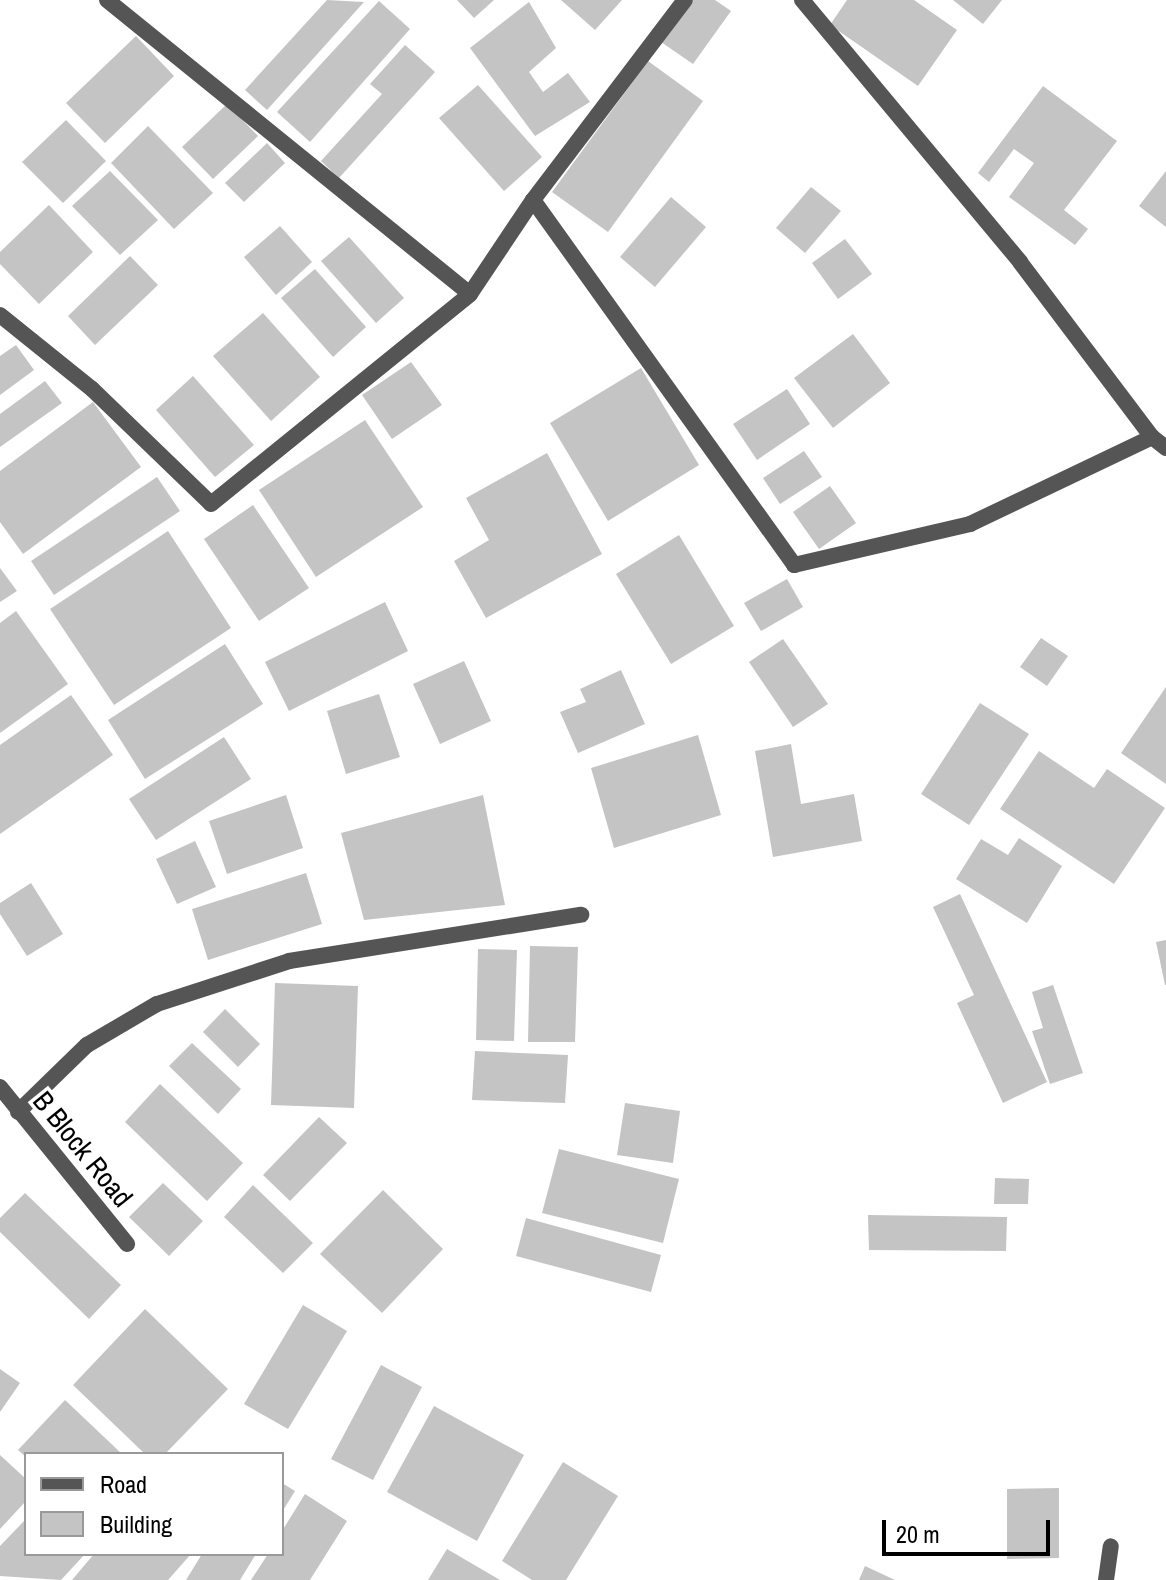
<!DOCTYPE html>
<style>
body{margin:0}
#map{position:relative;width:1166px;height:1580px;overflow:hidden;background:#fff;font-family:"Archivo Narrow",sans-serif}
div>[style]{position:absolute}
.building>*{inset:0;background:#c4c4c4}
.street>*{height:16px;margin:-8px;padding:0 8px;transform-origin:8px;border-radius:8px;background:#555}
span{translate:-50% -50%;white-space:nowrap;text-align:center;line-height:1.15;-webkit-text-stroke:7px #fff;paint-order:stroke}
.street-label{font-size:28px;color:#000}
.legend{position:absolute;left:24px;top:1452px;width:260px;height:104px;box-sizing:border-box;background:#fff;border:2px solid #999;margin:0;padding:10px 14px;list-style:none;font-size:24px;color:#000}
.legend li{display:flex;align-items:center;gap:16px;height:40px}
.legend b{width:40px;border:2px solid #999}
.scale{position:absolute;left:882px;top:1520px;width:168px;height:36px;box-sizing:border-box;border:4px solid #000;border-top:0;padding-left:10px;font-size:24px;line-height:28px;white-space:nowrap;color:#000;-webkit-text-stroke:6px #fff;paint-order:stroke}
</style>
<div id="map">
<div class="building">
<i style="clip-path:polygon(327px 0,364px 2px,267px 110px,245px 90px)"></i>
<i style="clip-path:polygon(457px 0,494px 0,474px 18px)"></i>
<i style="clip-path:polygon(561px 0,622px 0,595px 30px)"></i>
<i style="clip-path:polygon(691px 0,715px 0,731px 11px,693px 64px,661px 42px)"></i>
<i style="clip-path:polygon(847px 0,914px 0,957px 30px,918px 86px,830px 25px)"></i>
<i style="clip-path:polygon(953px 0,1002px 0,983px 24px)"></i>
<i style="clip-path:polygon(379px 1px,410px 29px,310px 142px,277px 112px)"></i>
<i style="clip-path:polygon(529px 2px,556px 48px,529px 72px,543px 92px,568px 73px,590px 102px,535px 136px,470px 48px)"></i>
<i style="clip-path:polygon(136px 36px,174px 76px,105px 143px,66px 103px)"></i>
<i style="clip-path:polygon(405px 45px,435px 72px,339px 178px,321px 161px,382px 94px,370px 84px)"></i>
<i style="clip-path:polygon(648px 61px,703px 101px,608px 232px,552px 192px)"></i>
<i style="clip-path:polygon(478px 85px,542px 157px,504px 191px,439px 118px)"></i>
<i style="clip-path:polygon(1043px 86px,1117px 141px,1064px 210px,1088px 229px,1075px 245px,1009px 197px,1034px 163px,1014px 149px,989px 182px,978px 173px)"></i>
<i style="clip-path:polygon(227px 104px,258px 136px,213px 179px,182px 147px)"></i>
<i style="clip-path:polygon(66px 120px,106px 161px,63px 203px,22px 162px)"></i>
<i style="clip-path:polygon(148px 126px,213px 193px,174px 229px,111px 163px)"></i>
<i style="clip-path:polygon(267px 143px,285px 163px,244px 202px,225px 183px)"></i>
<i style="clip-path:polygon(110px 171px,158px 220px,120px 255px,72px 206px)"></i>
<i style="clip-path:polygon(1166px 171px,1166px 227px,1139px 206px)"></i>
<i style="clip-path:polygon(811px 187px,841px 211px,805px 253px,776px 228px)"></i>
<i style="clip-path:polygon(671px 197px,706px 227px,655px 287px,620px 257px)"></i>
<i style="clip-path:polygon(49px 205px,93px 252px,39px 304px,0 264px,0 252px)"></i>
<i style="clip-path:polygon(280px 226px,312px 262px,276px 295px,244px 257px)"></i>
<i style="clip-path:polygon(349px 237px,404px 298px,376px 323px,321px 261px)"></i>
<i style="clip-path:polygon(845px 239px,872px 274px,838px 299px,812px 263px)"></i>
<i style="clip-path:polygon(130px 256px,158px 285px,95px 345px,68px 316px)"></i>
<i style="clip-path:polygon(315px 269px,366px 327px,333px 357px,281px 298px)"></i>
<i style="clip-path:polygon(263px 313px,320px 377px,271px 421px,213px 356px)"></i>
<i style="clip-path:polygon(853px 334px,890px 383px,833px 428px,794px 378px)"></i>
<i style="clip-path:polygon(16px 345px,34px 370px,0 395px,0 356px)"></i>
<i style="clip-path:polygon(411px 362px,442px 405px,392px 439px,362px 395px)"></i>
<i style="clip-path:polygon(641px 368px,699px 465px,608px 521px,550px 423px)"></i>
<i style="clip-path:polygon(193px 376px,254px 445px,215px 477px,156px 410px)"></i>
<i style="clip-path:polygon(45px 381px,62px 403px,0 447px,0 414px)"></i>
<i style="clip-path:polygon(787px 389px,810px 424px,757px 460px,733px 424px)"></i>
<i style="clip-path:polygon(93px 402px,141px 467px,23px 554px,0 522px,0 471px)"></i>
<i style="clip-path:polygon(365px 420px,423px 507px,316px 577px,259px 490px)"></i>
<i style="clip-path:polygon(804px 451px,822px 477px,780px 504px,763px 478px)"></i>
<i style="clip-path:polygon(547px 453px,602px 554px,486px 618px,454px 561px,489px 540px,466px 498px)"></i>
<i style="clip-path:polygon(157px 477px,180px 511px,54px 595px,31px 561px)"></i>
<i style="clip-path:polygon(830px 486px,856px 523px,819px 549px,793px 512px)"></i>
<i style="clip-path:polygon(253px 505px,309px 588px,259px 621px,204px 539px)"></i>
<i style="clip-path:polygon(168px 531px,231px 628px,114px 705px,50px 609px)"></i>
<i style="clip-path:polygon(679px 535px,734px 626px,671px 664px,616px 574px)"></i>
<i style="clip-path:polygon(0 568px,17px 591px,0 602px)"></i>
<i style="clip-path:polygon(787px 579px,803px 607px,761px 631px,744px 603px)"></i>
<i style="clip-path:polygon(385px 602px,408px 651px,289px 711px,265px 662px)"></i>
<i style="clip-path:polygon(16px 611px,68px 684px,0 733px,0 623px)"></i>
<i style="clip-path:polygon(1041px 638px,1068px 656px,1047px 686px,1020px 667px)"></i>
<i style="clip-path:polygon(783px 639px,828px 704px,793px 727px,749px 662px)"></i>
<i style="clip-path:polygon(225px 644px,263px 704px,145px 779px,108px 720px)"></i>
<i style="clip-path:polygon(464px 661px,491px 721px,440px 744px,413px 684px)"></i>
<i style="clip-path:polygon(621px 670px,645px 724px,578px 753px,560px 712px,586px 702px,580px 689px)"></i>
<i style="clip-path:polygon(1166px 687px,1166px 784px,1121px 753px)"></i>
<i style="clip-path:polygon(379px 694px,400px 757px,346px 774px,327px 711px)"></i>
<i style="clip-path:polygon(71px 695px,113px 755px,0 834px,0 745px)"></i>
<i style="clip-path:polygon(980px 703px,1029px 734px,969px 825px,921px 794px)"></i>
<i style="clip-path:polygon(698px 735px,721px 815px,614px 848px,591px 768px)"></i>
<i style="clip-path:polygon(224px 737px,251px 779px,156px 840px,129px 799px)"></i>
<i style="clip-path:polygon(791px 744px,801px 804px,854px 794px,862px 841px,773px 857px,755px 751px)"></i>
<i style="clip-path:polygon(1039px 751px,1094px 788px,1107px 769px,1165px 808px,1114px 884px,1000px 809px)"></i>
<i style="clip-path:polygon(286px 795px,303px 848px,227px 874px,209px 821px)"></i>
<i style="clip-path:polygon(483px 795px,505px 905px,364px 920px,341px 833px)"></i>
<i style="clip-path:polygon(1019px 838px,1062px 866px,1027px 923px,956px 879px,981px 839px,1008px 855px)"></i>
<i style="clip-path:polygon(195px 841px,216px 887px,177px 904px,156px 859px)"></i>
<i style="clip-path:polygon(306px 873px,322px 924px,208px 960px,192px 909px)"></i>
<i style="clip-path:polygon(31px 883px,63px 934px,27px 956px,0 914px,0 903px)"></i>
<i style="clip-path:polygon(960px 894px,1047px 1082px,1003px 1103px,957px 1003px,974px 995px,933px 907px)"></i>
<i style="clip-path:polygon(1166px 940px,1166px 985px,1165px 985px,1156px 942px)"></i>
<i style="clip-path:polygon(530px 946px,578px 947px,575px 1042px,528px 1042px)"></i>
<i style="clip-path:polygon(478px 949px,517px 950px,514px 1041px,476px 1040px)"></i>
<i style="clip-path:polygon(275px 983px,358px 986px,354px 1108px,271px 1105px)"></i>
<i style="clip-path:polygon(1053px 985px,1083px 1073px,1050px 1084px,1032px 1031px,1043px 1028px,1032px 992px)"></i>
<i style="clip-path:polygon(225px 1009px,260px 1044px,238px 1067px,203px 1032px)"></i>
<i style="clip-path:polygon(192px 1043px,241px 1089px,218px 1114px,169px 1066px)"></i>
<i style="clip-path:polygon(475px 1051px,568px 1055px,565px 1103px,472px 1100px)"></i>
<i style="clip-path:polygon(160px 1084px,243px 1163px,207px 1201px,125px 1122px)"></i>
<i style="clip-path:polygon(625px 1103px,680px 1111px,673px 1163px,617px 1155px)"></i>
<i style="clip-path:polygon(319px 1117px,347px 1143px,290px 1201px,263px 1175px)"></i>
<i style="clip-path:polygon(559px 1149px,679px 1179px,663px 1243px,542px 1213px)"></i>
<i style="clip-path:polygon(995px 1178px,1029px 1179px,1028px 1204px,994px 1204px)"></i>
<i style="clip-path:polygon(163px 1183px,203px 1221px,169px 1256px,129px 1217px)"></i>
<i style="clip-path:polygon(253px 1185px,313px 1243px,283px 1273px,224px 1217px)"></i>
<i style="clip-path:polygon(383px 1190px,443px 1249px,382px 1313px,320px 1254px)"></i>
<i style="clip-path:polygon(25px 1193px,121px 1285px,89px 1319px,0 1232px,0 1218px)"></i>
<i style="clip-path:polygon(868px 1215px,1007px 1217px,1006px 1251px,869px 1250px)"></i>
<i style="clip-path:polygon(526px 1218px,661px 1255px,651px 1292px,516px 1256px)"></i>
<i style="clip-path:polygon(303px 1305px,347px 1331px,288px 1429px,244px 1404px)"></i>
<i style="clip-path:polygon(145px 1309px,228px 1389px,165px 1454px,145px 1454px,73px 1385px)"></i>
<i style="clip-path:polygon(381px 1365px,422px 1387px,373px 1480px,331px 1459px)"></i>
<i style="clip-path:polygon(0 1369px,20px 1383px,0 1412px)"></i>
<i style="clip-path:polygon(65px 1400px,122px 1454px,26px 1457px,18px 1450px)"></i>
<i style="clip-path:polygon(434px 1406px,524px 1455px,477px 1541px,387px 1492px)"></i>
<i style="clip-path:polygon(0 1455px,26px 1479px,26px 1501px,0 1529px)"></i>
<i style="clip-path:polygon(563px 1462px,618px 1496px,566px 1580px,532px 1580px,502px 1561px)"></i>
<i style="clip-path:polygon(282px 1483px,295px 1491px,282px 1512px)"></i>
<i style="clip-path:polygon(1059px 1488px,1059px 1558px,1007px 1559px,1007px 1489px)"></i>
<i style="clip-path:polygon(305px 1494px,347px 1521px,310px 1580px,251px 1580px,268px 1554px,282px 1554px,282px 1531px)"></i>
<i style="clip-path:polygon(26px 1519px,26px 1554px,85px 1554px,61px 1580px,0 1576px,0 1546px)"></i>
<i style="clip-path:polygon(447px 1549px,500px 1580px,428px 1580px)"></i>
<i style="clip-path:polygon(94px 1554px,191px 1554px,168px 1580px,72px 1580px)"></i>
<i style="clip-path:polygon(202px 1554px,256px 1554px,240px 1580px,186px 1580px)"></i>
<i style="clip-path:polygon(865px 1566px,895px 1580px,859px 1580px)"></i>
</div>
<div class="street">
<i style="left:107px;top:0;width:467px;rotate:39deg"></i>
<i style="left:470px;top:294px;width:113px;rotate:-56.2deg"></i>
<i style="left:533px;top:200px;width:251px;rotate:-52.8deg"></i>
<i style="left:802px;top:0;width:341px;rotate:50.2deg"></i>
<i style="left:1020px;top:262px;width:219px;rotate:53deg"></i>
<i style="left:533px;top:200px;width:449px;rotate:54.4deg"></i>
<i style="left:794px;top:565px;width:181px;rotate:-13.1deg"></i>
<i style="left:970px;top:524px;width:202px;rotate:-25.5deg"></i>
<i style="left:1152px;top:437px;width:18px;rotate:38deg"></i>
<i style="left:0;top:315px;width:118px;rotate:38.8deg"></i>
<i style="left:92px;top:389px;width:165px;rotate:44deg"></i>
<i style="left:211px;top:504px;width:333px;rotate:-39deg"></i>
<i style="left:0;top:1087px;width:202px;rotate:51deg"></i>
<i style="left:18px;top:1112px;width:96px;rotate:-44.2deg"></i>
<i style="left:87px;top:1045px;width:81px;rotate:-30.4deg"></i>
<i style="left:157px;top:1004px;width:139px;rotate:-18deg"></i>
<i style="left:289px;top:961px;width:296px;rotate:-9deg"></i>
<i style="left:1106px;top:1580px;width:34px;rotate:-82deg"></i>
</div>
<div class="street-label">
<span style="left:83px;top:1149px;rotate:51deg">B Block Road</span>
</div>
<ul class="legend">
<li><b style="height:10px;background:#555"></b>Road</li>
<li><b style="height:22px;background:#c4c4c4"></b>Building</li>
</ul>
<div class="scale">20 m</div>
</div>
